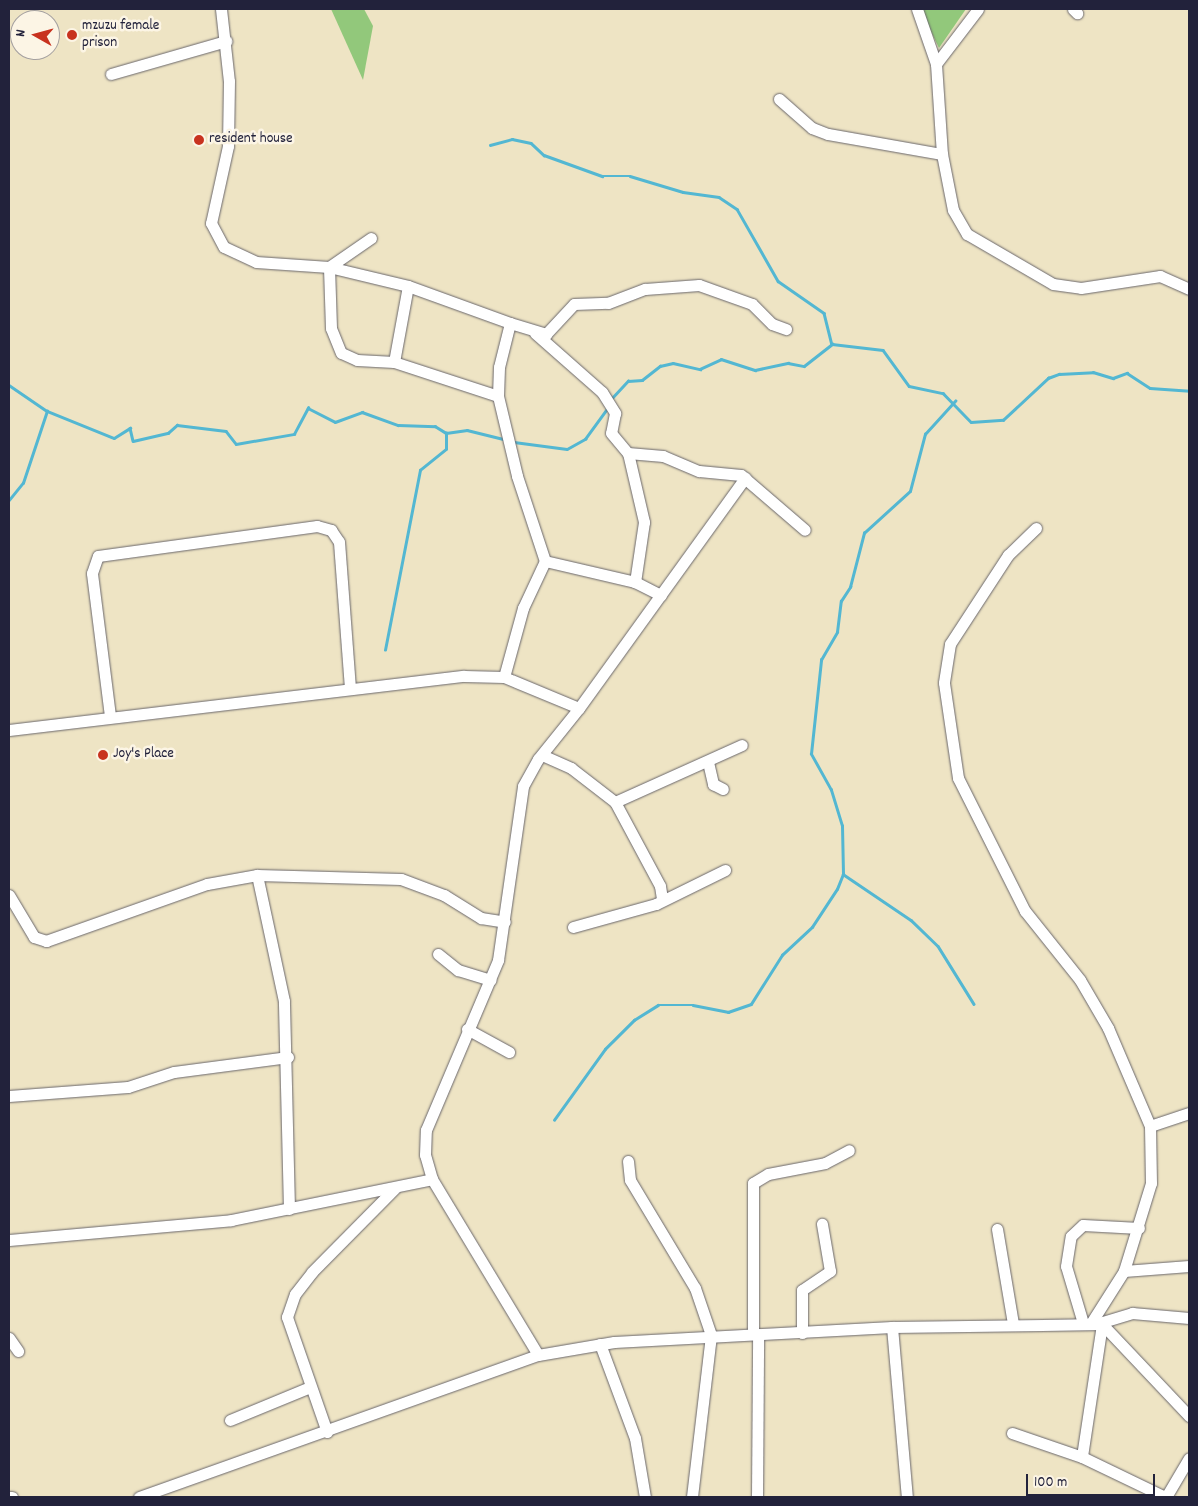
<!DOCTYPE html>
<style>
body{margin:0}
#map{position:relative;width:1198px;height:1506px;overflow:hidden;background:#eee4c4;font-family:Dekko,sans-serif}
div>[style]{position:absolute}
.green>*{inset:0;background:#92c87b}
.stream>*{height:2.5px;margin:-1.25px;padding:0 1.25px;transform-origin:1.25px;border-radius:1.25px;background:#53b7d2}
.roads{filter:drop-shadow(0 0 1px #69666b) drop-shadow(0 0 1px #69666b)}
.minor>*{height:11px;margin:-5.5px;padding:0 5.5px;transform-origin:5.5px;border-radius:5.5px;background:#fff}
.dots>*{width:14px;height:14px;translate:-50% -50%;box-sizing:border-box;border:2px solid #fcf5e5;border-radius:50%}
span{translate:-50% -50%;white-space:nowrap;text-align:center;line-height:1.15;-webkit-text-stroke:5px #fcf5e5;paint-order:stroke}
.poi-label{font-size:15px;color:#22223b}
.left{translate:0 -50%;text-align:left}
.frame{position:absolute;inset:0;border:10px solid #22223b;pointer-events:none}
.north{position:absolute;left:10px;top:10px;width:50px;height:50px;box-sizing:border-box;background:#fcf5e5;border:1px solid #a5a1a1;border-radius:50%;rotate:277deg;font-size:14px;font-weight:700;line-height:20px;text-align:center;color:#22223b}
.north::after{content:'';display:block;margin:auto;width:18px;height:22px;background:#c8321e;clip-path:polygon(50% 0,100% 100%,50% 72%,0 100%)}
.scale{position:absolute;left:1026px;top:1474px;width:129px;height:22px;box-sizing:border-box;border:2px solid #22223b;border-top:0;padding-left:6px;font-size:15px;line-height:18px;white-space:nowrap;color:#22223b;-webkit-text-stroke:4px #fcf5e5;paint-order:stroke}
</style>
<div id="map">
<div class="green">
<i style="clip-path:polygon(331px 9px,364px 9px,373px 26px,363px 80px)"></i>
<i style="clip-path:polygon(920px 9px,966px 9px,939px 48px)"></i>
</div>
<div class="stream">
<i style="left:490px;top:145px;width:23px;rotate:-15deg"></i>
<i style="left:512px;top:139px;width:19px;rotate:12deg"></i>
<i style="left:531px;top:143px;width:18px;rotate:43deg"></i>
<i style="left:544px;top:155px;width:62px;rotate:19.9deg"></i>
<i style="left:602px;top:176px;width:28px"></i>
<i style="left:630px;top:176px;width:55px;rotate:16.8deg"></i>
<i style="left:683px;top:192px;width:36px;rotate:8deg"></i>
<i style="left:719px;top:197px;width:22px;rotate:34deg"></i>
<i style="left:737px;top:209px;width:83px;rotate:60.3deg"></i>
<i style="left:778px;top:281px;width:56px;rotate:34.8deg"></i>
<i style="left:824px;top:313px;width:32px;rotate:76deg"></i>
<i style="left:832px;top:344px;width:51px;rotate:6.7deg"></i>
<i style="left:883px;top:350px;width:44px;rotate:54.2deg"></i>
<i style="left:909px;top:386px;width:35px;rotate:12deg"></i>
<i style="left:943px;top:393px;width:40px;rotate:46deg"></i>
<i style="left:971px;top:422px;width:32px;rotate:-4deg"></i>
<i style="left:1003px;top:420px;width:62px;rotate:-43deg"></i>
<i style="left:1048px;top:378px;width:12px;rotate:-20deg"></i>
<i style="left:1059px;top:374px;width:34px;rotate:-3deg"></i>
<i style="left:1093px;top:372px;width:21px;rotate:17deg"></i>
<i style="left:1113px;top:378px;width:15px;rotate:-20deg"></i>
<i style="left:1127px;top:373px;width:27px;rotate:33deg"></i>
<i style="left:1150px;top:388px;width:39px;rotate:4deg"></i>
<i style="left:9px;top:385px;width:46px;rotate:34.4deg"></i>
<i style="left:47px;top:411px;width:72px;rotate:21.9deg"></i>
<i style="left:114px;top:438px;width:19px;rotate:-32deg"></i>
<i style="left:130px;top:428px;width:13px;rotate:77deg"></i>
<i style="left:133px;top:441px;width:36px;rotate:-13deg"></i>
<i style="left:168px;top:433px;width:12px;rotate:-42deg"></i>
<i style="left:177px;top:425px;width:49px;rotate:7deg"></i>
<i style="left:226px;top:431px;width:16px;rotate:52deg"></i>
<i style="left:236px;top:444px;width:59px;rotate:-9.8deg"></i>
<i style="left:294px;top:434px;width:30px;rotate:-62deg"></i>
<i style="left:308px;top:408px;width:30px;rotate:27deg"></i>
<i style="left:335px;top:422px;width:29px;rotate:-20deg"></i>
<i style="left:362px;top:412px;width:38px;rotate:20deg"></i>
<i style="left:398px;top:425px;width:37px;rotate:2deg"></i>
<i style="left:435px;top:426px;width:13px;rotate:32deg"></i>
<i style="left:446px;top:433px;width:21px;rotate:-8deg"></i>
<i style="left:467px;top:430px;width:38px;rotate:14deg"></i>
<i style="left:611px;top:399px;width:25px;rotate:-47deg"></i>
<i style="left:628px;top:381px;width:14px;rotate:-4deg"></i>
<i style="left:642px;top:380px;width:23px;rotate:-38deg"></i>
<i style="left:660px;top:366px;width:13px;rotate:-13deg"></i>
<i style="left:673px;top:363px;width:28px;rotate:13deg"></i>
<i style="left:700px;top:369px;width:23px;rotate:-25deg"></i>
<i style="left:721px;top:359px;width:36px;rotate:18deg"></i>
<i style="left:755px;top:370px;width:34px;rotate:-12deg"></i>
<i style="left:788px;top:363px;width:16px;rotate:11deg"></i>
<i style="left:804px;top:366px;width:36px;rotate:-38deg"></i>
<i style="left:514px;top:442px;width:53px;rotate:7.5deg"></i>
<i style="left:567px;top:449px;width:21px;rotate:-29deg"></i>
<i style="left:585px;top:439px;width:37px;rotate:-54deg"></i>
<i style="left:9px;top:500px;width:22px;rotate:-51deg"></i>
<i style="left:23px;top:483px;width:76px;rotate:-71.6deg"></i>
<i style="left:385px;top:650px;width:183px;rotate:-79deg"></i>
<i style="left:420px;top:470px;width:33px;rotate:-39deg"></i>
<i style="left:446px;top:449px;width:16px;rotate:-90deg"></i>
<i style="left:843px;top:874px;width:82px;rotate:34.1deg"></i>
<i style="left:911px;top:920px;width:37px;rotate:44deg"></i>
<i style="left:938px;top:946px;width:68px;rotate:58.2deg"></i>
<i style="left:554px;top:1120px;width:87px;rotate:-54.3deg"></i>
<i style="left:605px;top:1049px;width:41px;rotate:-45deg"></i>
<i style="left:634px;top:1020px;width:28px;rotate:-32deg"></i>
<i style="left:658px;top:1005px;width:35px"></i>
<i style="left:693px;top:1005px;width:36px;rotate:11deg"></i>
<i style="left:728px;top:1012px;width:24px;rotate:-19deg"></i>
<i style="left:751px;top:1004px;width:58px;rotate:-57.7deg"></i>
<i style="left:782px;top:955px;width:41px;rotate:-43deg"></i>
<i style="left:812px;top:927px;width:45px;rotate:-56.7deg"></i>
<i style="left:837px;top:889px;width:16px;rotate:-68deg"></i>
<i style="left:843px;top:874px;width:48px;rotate:-91.2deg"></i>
<i style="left:842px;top:826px;width:38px;rotate:-107deg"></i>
<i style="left:831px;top:790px;width:41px;rotate:-119.1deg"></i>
<i style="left:811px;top:754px;width:95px;rotate:-83.9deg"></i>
<i style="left:821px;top:660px;width:32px;rotate:-60deg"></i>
<i style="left:837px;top:632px;width:31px;rotate:-83deg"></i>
<i style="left:841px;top:601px;width:17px;rotate:-57deg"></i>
<i style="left:850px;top:587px;width:56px;rotate:-75.5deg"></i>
<i style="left:864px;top:533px;width:62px;rotate:-42.4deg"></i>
<i style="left:910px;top:491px;width:59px;rotate:-75.3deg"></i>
<i style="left:925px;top:434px;width:45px;rotate:-47.7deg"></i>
</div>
<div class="roads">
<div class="minor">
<i style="left:221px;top:9px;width:72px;rotate:83.7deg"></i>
<i style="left:229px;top:81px;width:65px;rotate:90.9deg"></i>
<i style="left:228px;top:146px;width:79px;rotate:102.4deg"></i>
<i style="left:211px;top:223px;width:27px;rotate:62deg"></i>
<i style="left:224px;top:247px;width:35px;rotate:25deg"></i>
<i style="left:256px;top:262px;width:73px;rotate:3.9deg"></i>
<i style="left:329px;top:267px;width:81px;rotate:13.5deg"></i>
<i style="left:408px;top:286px;width:109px;rotate:19.9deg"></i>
<i style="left:510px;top:323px;width:45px;rotate:104deg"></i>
<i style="left:499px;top:367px;width:29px;rotate:92deg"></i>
<i style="left:498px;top:396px;width:109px;rotate:-161.9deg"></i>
<i style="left:394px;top:362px;width:37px;rotate:-177deg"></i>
<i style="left:357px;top:360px;width:17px;rotate:-156deg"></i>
<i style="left:341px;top:353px;width:27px;rotate:-112deg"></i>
<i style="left:331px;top:328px;width:61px;rotate:-91.9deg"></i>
<i style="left:917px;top:9px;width:58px;rotate:70.9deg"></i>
<i style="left:936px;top:64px;width:90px;rotate:86.2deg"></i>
<i style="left:942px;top:154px;width:57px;rotate:78.9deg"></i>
<i style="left:953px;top:210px;width:28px;rotate:60deg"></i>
<i style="left:967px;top:234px;width:99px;rotate:30.2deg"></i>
<i style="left:1053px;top:284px;width:28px;rotate:8deg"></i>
<i style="left:1081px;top:288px;width:80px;rotate:-8.6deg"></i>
<i style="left:1160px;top:276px;width:32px;rotate:24deg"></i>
<i style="left:1073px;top:9px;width:6px;rotate:45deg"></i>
<i style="left:936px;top:64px;width:69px;rotate:-52.6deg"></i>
<i style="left:111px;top:74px;width:120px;rotate:-16deg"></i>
<i style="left:779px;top:99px;width:44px;rotate:41.3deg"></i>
<i style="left:812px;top:128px;width:17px;rotate:21deg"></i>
<i style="left:828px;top:134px;width:116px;rotate:10deg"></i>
<i style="left:329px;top:267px;width:51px;rotate:-34.6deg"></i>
<i style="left:510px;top:323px;width:38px;rotate:17deg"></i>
<i style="left:546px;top:334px;width:41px;rotate:-47deg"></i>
<i style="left:574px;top:304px;width:34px;rotate:-2deg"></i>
<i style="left:608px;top:303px;width:40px;rotate:-21deg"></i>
<i style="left:645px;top:289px;width:54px;rotate:-4.2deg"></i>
<i style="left:699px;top:285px;width:56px;rotate:19.7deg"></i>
<i style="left:752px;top:304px;width:28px;rotate:45deg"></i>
<i style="left:772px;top:324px;width:15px;rotate:20deg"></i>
<i style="left:535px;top:333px;width:89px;rotate:41.4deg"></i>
<i style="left:602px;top:392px;width:25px;rotate:58deg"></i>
<i style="left:615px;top:413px;width:20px;rotate:101deg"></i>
<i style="left:611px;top:433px;width:26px;rotate:50deg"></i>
<i style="left:628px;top:453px;width:71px;rotate:76.9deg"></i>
<i style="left:644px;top:522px;width:61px;rotate:98.5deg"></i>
<i style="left:394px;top:362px;width:77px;rotate:-79.6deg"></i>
<i style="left:498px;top:396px;width:82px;rotate:76.6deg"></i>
<i style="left:517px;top:476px;width:89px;rotate:71.8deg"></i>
<i style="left:628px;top:453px;width:35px;rotate:5deg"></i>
<i style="left:663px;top:456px;width:39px;rotate:23deg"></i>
<i style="left:699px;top:471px;width:42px;rotate:5.4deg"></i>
<i style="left:741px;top:475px;width:84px;rotate:40.7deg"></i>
<i style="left:1036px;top:528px;width:39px;rotate:136deg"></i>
<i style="left:1008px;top:555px;width:106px;rotate:123.1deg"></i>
<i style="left:950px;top:644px;width:39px;rotate:99deg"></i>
<i style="left:944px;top:683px;width:96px;rotate:81.6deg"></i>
<i style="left:958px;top:778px;width:149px;rotate:63.3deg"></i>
<i style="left:1025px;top:911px;width:88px;rotate:51.4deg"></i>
<i style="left:1080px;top:980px;width:56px;rotate:59.7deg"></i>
<i style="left:1108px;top:1028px;width:107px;rotate:66.8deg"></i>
<i style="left:1150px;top:1126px;width:57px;rotate:89deg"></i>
<i style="left:1151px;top:1183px;width:92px;rotate:107.1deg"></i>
<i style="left:504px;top:677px;width:72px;rotate:-74.6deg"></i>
<i style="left:523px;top:608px;width:52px;rotate:-64.9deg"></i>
<i style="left:545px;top:561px;width:92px;rotate:13.1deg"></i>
<i style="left:635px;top:582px;width:29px;rotate:27deg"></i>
<i style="left:110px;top:716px;width:144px;rotate:-97.2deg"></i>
<i style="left:92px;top:573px;width:18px;rotate:-71deg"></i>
<i style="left:98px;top:556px;width:221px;rotate:-7.8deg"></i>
<i style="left:317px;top:526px;width:15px;rotate:16deg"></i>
<i style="left:331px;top:530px;width:14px;rotate:56deg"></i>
<i style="left:339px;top:542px;width:145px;rotate:85.7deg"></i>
<i style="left:9px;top:730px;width:458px;rotate:-6.8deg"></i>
<i style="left:464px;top:676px;width:40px;rotate:1.4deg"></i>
<i style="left:504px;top:677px;width:81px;rotate:22.5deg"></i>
<i style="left:579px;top:708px;width:284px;rotate:-54.2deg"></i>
<i style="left:542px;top:755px;width:32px;rotate:24deg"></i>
<i style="left:571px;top:768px;width:56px;rotate:37.7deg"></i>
<i style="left:615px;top:802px;width:95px;rotate:61.8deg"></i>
<i style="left:660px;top:886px;width:13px;rotate:81deg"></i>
<i style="left:708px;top:762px;width:23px;rotate:77deg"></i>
<i style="left:713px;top:784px;width:11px;rotate:27deg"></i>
<i style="left:615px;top:802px;width:139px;rotate:-24.2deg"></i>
<i style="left:9px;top:895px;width:49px;rotate:59.2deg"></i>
<i style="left:34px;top:937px;width:13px;rotate:18deg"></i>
<i style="left:46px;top:941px;width:171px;rotate:-19.5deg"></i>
<i style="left:207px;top:884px;width:51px;rotate:-10.2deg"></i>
<i style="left:573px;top:927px;width:86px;rotate:-15.5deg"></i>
<i style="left:656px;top:904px;width:77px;rotate:-26.2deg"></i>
<i style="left:438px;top:954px;width:26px;rotate:39deg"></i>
<i style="left:458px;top:970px;width:34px;rotate:17deg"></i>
<i style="left:467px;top:1029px;width:48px;rotate:28.7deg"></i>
<i style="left:9px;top:1096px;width:119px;rotate:-4.3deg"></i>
<i style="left:128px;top:1087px;width:48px;rotate:-18.1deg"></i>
<i style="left:174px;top:1072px;width:115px;rotate:-7.5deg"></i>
<i style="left:1150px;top:1126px;width:41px;rotate:-18.4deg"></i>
<i style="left:628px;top:1161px;width:19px;rotate:84deg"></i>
<i style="left:630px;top:1180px;width:126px;rotate:59deg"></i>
<i style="left:695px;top:1288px;width:50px;rotate:71.2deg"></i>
<i style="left:711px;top:1335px;width:163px;rotate:96.7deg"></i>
<i style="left:432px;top:1179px;width:25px;rotate:-106deg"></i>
<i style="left:425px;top:1155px;width:25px;rotate:-88deg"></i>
<i style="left:426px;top:1130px;width:185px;rotate:-67deg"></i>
<i style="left:498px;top:960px;width:176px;rotate:-81.8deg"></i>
<i style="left:523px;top:786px;width:31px;rotate:-61deg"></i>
<i style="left:538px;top:759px;width:65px;rotate:-51.2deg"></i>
<i style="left:289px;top:1209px;width:208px;rotate:-91.4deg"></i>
<i style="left:284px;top:1001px;width:129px;rotate:-102.1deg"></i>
<i style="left:257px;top:875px;width:144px;rotate:1.6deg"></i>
<i style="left:401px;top:879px;width:46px;rotate:20.4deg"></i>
<i style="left:444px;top:895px;width:44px;rotate:31.9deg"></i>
<i style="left:481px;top:918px;width:24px;rotate:9deg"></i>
<i style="left:997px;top:1229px;width:96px;rotate:80.4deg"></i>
<i style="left:9px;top:1240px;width:223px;rotate:-5.1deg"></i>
<i style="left:231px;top:1220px;width:205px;rotate:-11.5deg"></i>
<i style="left:432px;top:1179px;width:205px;rotate:58.9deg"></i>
<i style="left:1083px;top:1323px;width:59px;rotate:-106.6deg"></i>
<i style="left:1066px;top:1266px;width:30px;rotate:-81deg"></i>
<i style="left:1071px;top:1236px;width:16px;rotate:-43deg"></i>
<i style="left:1083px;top:1225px;width:56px;rotate:3.1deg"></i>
<i style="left:1091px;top:1323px;width:62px;rotate:-57.6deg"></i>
<i style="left:1124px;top:1271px;width:65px;rotate:-4.4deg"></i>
<i style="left:1096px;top:1324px;width:38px;rotate:-17deg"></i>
<i style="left:1132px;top:1313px;width:57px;rotate:5deg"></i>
<i style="left:1102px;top:1324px;width:134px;rotate:98.6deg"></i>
<i style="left:1082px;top:1457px;width:92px;rotate:25.7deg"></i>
<i style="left:892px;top:1327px;width:171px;rotate:85deg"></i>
<i style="left:802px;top:1333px;width:43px;rotate:-90deg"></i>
<i style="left:802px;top:1290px;width:34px;rotate:-34deg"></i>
<i style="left:830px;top:1271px;width:48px;rotate:-99.7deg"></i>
<i style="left:753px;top:1334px;width:151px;rotate:-90deg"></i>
<i style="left:753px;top:1183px;width:17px;rotate:-31deg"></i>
<i style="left:768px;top:1174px;width:58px;rotate:-10.9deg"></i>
<i style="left:825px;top:1163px;width:27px;rotate:-28deg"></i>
<i style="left:9px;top:1338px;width:16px;rotate:55deg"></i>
<i style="left:600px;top:1344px;width:100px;rotate:69.6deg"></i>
<i style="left:635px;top:1438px;width:60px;rotate:80.4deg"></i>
<i style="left:230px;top:1420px;width:87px;rotate:-22.4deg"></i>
<i style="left:327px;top:1432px;width:122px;rotate:-109.2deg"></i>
<i style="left:287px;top:1317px;width:24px;rotate:-71deg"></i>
<i style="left:295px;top:1294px;width:28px;rotate:-52deg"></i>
<i style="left:312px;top:1272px;width:117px;rotate:-45.3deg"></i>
<i style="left:1012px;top:1433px;width:74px;rotate:18.9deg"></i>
<i style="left:9px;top:1497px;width:3px"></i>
<i style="left:139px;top:1497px;width:424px;rotate:-19.6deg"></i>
<i style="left:538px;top:1355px;width:77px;rotate:-9.7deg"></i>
<i style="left:614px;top:1342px;width:278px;rotate:-3.1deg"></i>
<i style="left:892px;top:1327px;width:210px;rotate:-0.8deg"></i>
<i style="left:1102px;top:1324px;width:127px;rotate:46.6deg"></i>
<i style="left:757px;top:1497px;width:163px;rotate:-89.6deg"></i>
<i style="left:1166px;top:1497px;width:45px;rotate:-59.5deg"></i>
</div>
</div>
<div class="dots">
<i style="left:72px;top:35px;background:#c8321e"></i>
<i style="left:199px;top:140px;background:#c8321e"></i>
<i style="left:103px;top:755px;background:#c8321e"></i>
</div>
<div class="poi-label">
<span class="left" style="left:82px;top:35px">mzuzu female<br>prison</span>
<span class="left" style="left:209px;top:140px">resident house</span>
<span class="left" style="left:113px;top:755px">Joy's Place</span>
</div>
<div class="frame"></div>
<div class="north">N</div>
<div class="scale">100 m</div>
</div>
